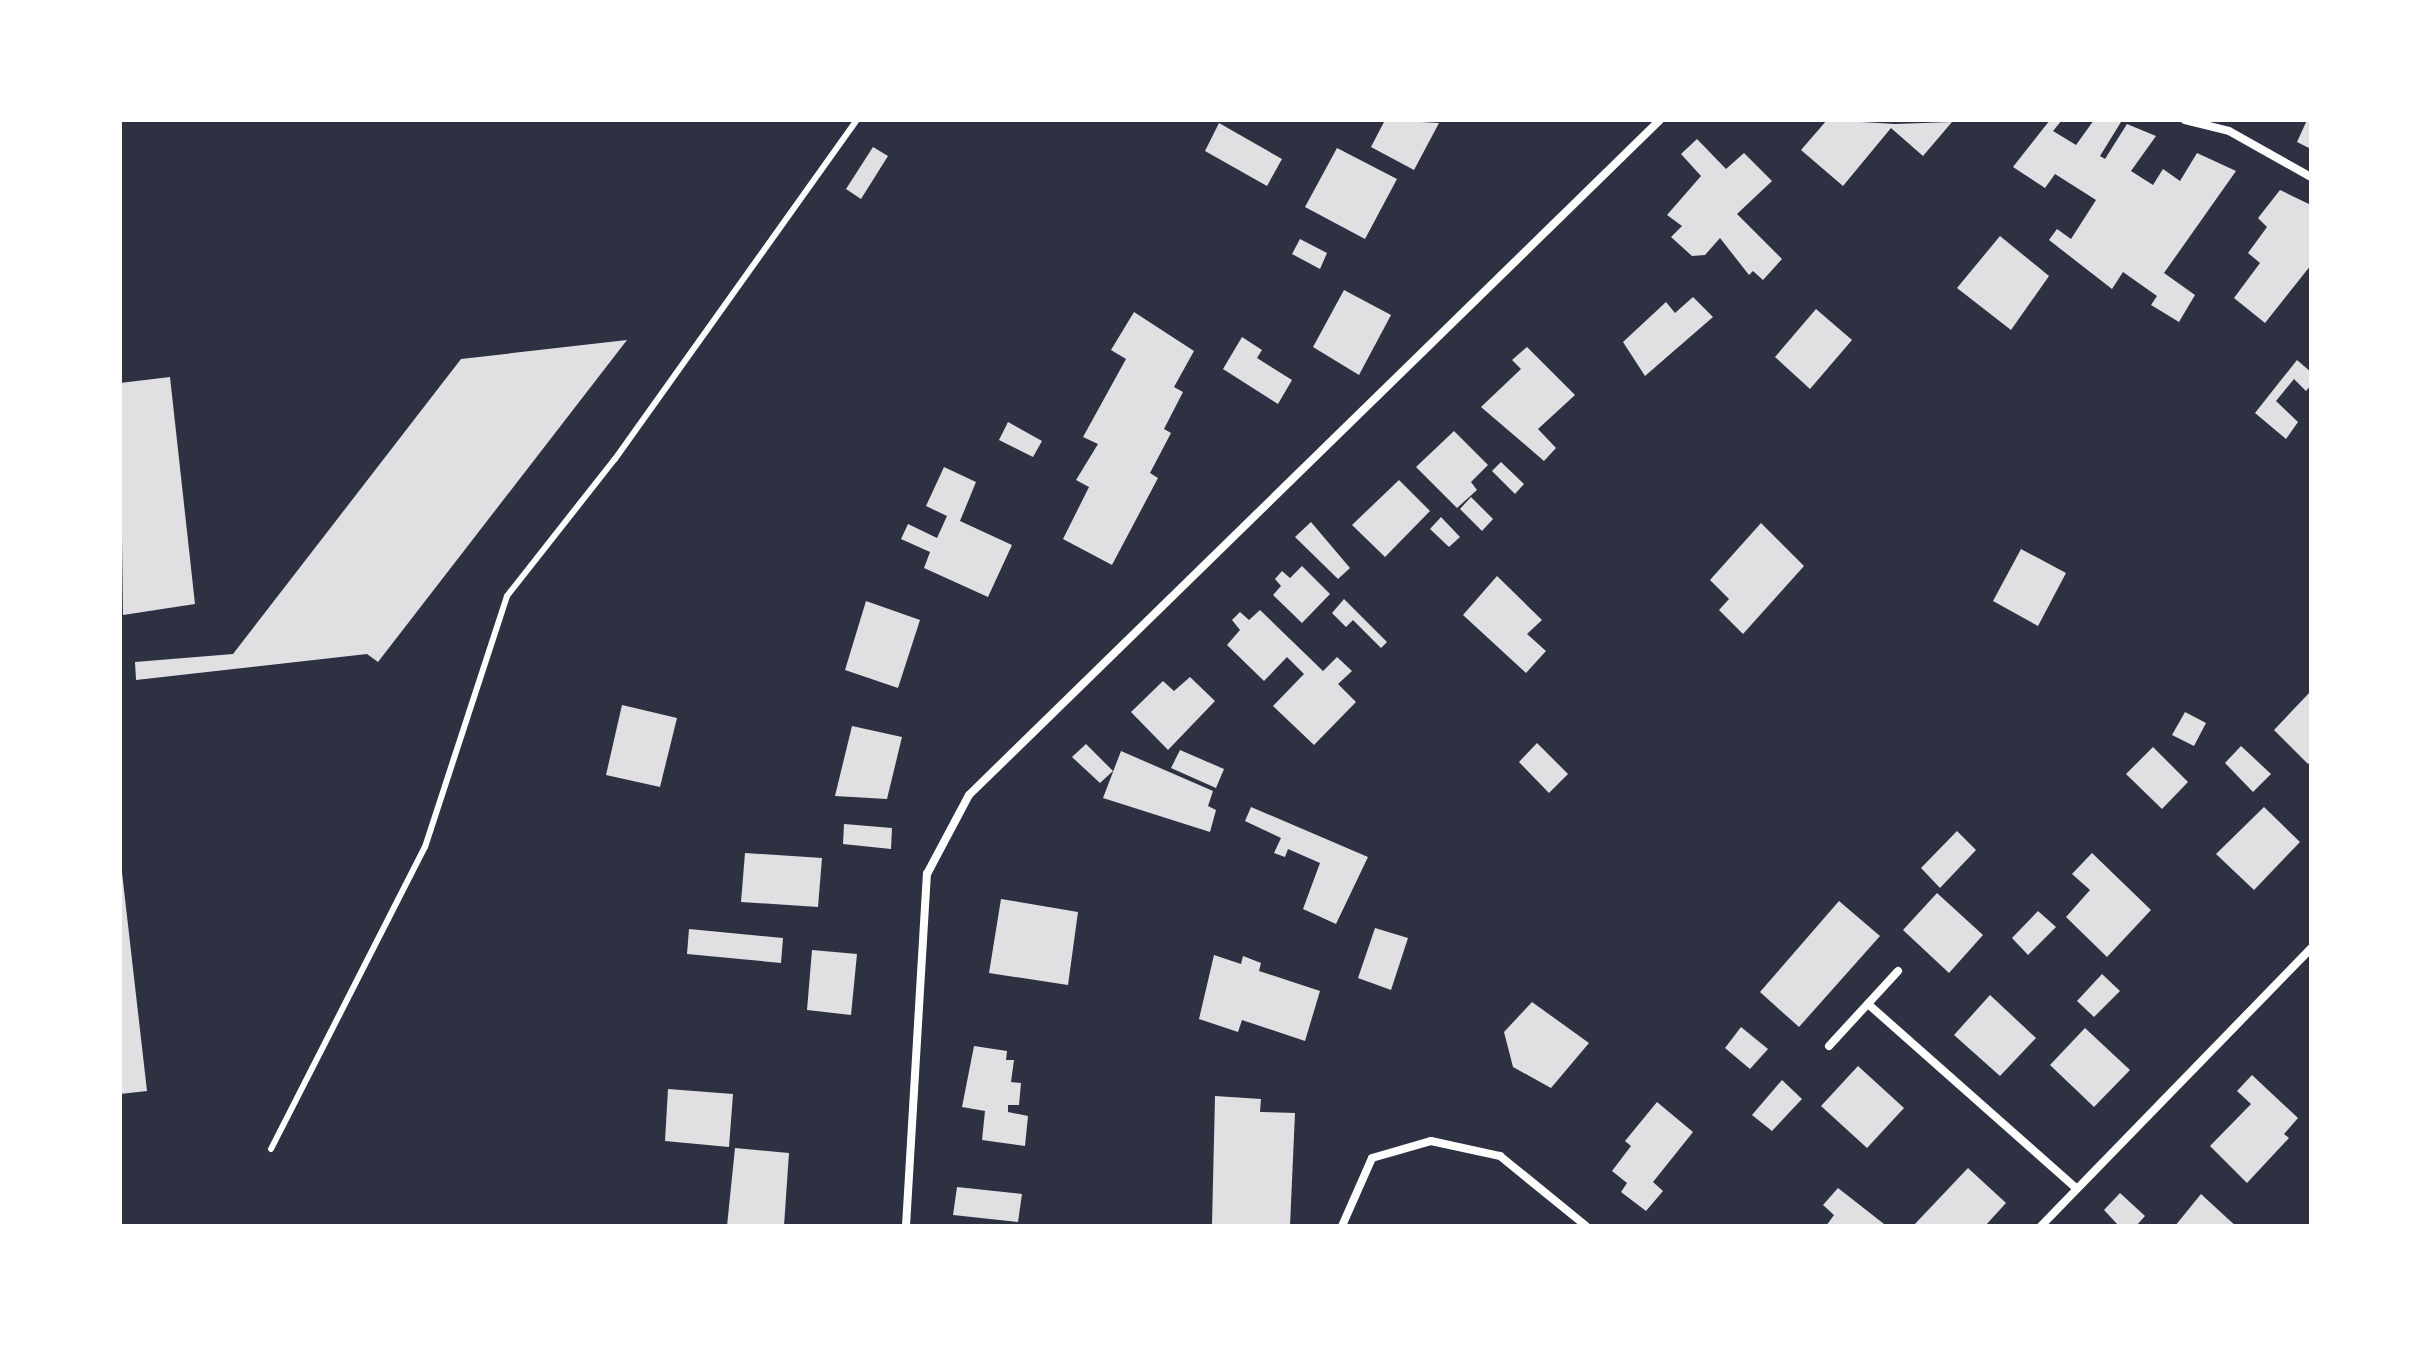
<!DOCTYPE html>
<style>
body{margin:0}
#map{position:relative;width:2431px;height:1346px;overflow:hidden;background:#2d3142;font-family:"PT Sans Narrow",sans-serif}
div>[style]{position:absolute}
.building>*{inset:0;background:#e0e0e3}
.service>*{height:6px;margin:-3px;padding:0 3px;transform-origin:3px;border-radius:3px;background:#fff}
.minor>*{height:8px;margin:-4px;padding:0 4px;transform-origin:4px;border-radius:4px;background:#fff}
span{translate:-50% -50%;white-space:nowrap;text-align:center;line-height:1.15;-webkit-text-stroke:6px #fff;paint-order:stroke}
.frame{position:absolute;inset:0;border:122px solid #fff;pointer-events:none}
</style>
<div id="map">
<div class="building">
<i style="clip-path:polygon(1385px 120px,1439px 123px,1414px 170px,1371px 147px)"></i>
<i style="clip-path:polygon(1827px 120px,1895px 124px,1952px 122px,1923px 156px,1891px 128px,1843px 186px,1801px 150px)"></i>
<i style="clip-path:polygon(2050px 120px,2062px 120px,2053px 131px,2076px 145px,2094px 120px,2121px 122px,2100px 156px,2105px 159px,2127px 124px,2156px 136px,2131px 171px,2153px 185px,2163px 169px,2180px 181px,2197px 153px,2236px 171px,2164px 273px,2195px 295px,2179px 322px,2151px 305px,2157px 296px,2123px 272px,2112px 289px,2049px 240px,2057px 229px,2071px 239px,2096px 200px,2055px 174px,2045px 188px,2013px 167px)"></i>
<i style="clip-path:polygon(2307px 120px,2311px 120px,2311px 149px,2297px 142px)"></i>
<i style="clip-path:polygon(1219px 123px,1282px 159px,1267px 186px,1205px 151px)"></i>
<i style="clip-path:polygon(1697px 139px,1726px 169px,1744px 153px,1772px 181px,1737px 214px,1782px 259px,1763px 280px,1753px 271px,1749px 275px,1720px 238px,1705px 255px,1692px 256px,1671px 237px,1682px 226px,1667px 215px,1701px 176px,1681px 154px)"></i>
<i style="clip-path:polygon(873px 147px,888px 156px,861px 199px,846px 189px)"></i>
<i style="clip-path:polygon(1337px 148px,1397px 179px,1365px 239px,1305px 207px)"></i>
<i style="clip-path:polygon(2280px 190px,2311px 205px,2311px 265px,2265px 323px,2234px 298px,2260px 263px,2248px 253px,2267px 227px,2258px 218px)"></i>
<i style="clip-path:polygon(2000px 236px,2049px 276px,2011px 330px,1957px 288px)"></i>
<i style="clip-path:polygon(1300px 239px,1327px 253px,1320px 269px,1292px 254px)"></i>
<i style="clip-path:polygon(1344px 290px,1391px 315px,1359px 375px,1313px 347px)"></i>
<i style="clip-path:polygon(1693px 297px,1713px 317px,1645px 376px,1623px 342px,1666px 302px,1675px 313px)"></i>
<i style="clip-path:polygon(1816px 309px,1852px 340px,1810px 389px,1775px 357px)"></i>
<i style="clip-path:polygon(1134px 312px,1194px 351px,1174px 387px,1183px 392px,1164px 429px,1171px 433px,1150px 473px,1158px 478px,1112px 565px,1063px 539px,1089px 487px,1076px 480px,1098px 444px,1083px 437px,1126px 359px,1111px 350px)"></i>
<i style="clip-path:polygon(1242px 337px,1262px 350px,1257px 358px,1292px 380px,1278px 404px,1223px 369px)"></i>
<i style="clip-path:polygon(627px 340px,378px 662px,367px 654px,136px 680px,135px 662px,233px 654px,461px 359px)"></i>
<i style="clip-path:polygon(1527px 347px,1575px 395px,1538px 429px,1556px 448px,1544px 461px,1481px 407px,1521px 369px,1512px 360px)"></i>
<i style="clip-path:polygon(2297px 360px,2311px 372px,2311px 385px,2306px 391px,2294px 379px,2276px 401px,2298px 422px,2286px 439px,2255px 413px)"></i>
<i style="clip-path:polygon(170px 377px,195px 604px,123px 615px,120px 383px)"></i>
<i style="clip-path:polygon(1008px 422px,1042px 441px,1033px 457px,999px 440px)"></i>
<i style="clip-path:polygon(1454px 431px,1488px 465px,1471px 482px,1477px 490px,1457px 508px,1416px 467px)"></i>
<i style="clip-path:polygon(1501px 462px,1524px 484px,1515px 494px,1492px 471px)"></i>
<i style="clip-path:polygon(944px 467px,976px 482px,960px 521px,1012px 545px,988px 597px,924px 568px,930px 552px,901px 539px,908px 524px,937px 538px,947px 516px,926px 506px)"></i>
<i style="clip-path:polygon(1399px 480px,1430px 511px,1385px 557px,1352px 525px)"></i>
<i style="clip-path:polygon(1471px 497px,1493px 519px,1482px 531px,1460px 509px)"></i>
<i style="clip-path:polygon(1441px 517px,1460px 537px,1449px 547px,1430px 529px)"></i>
<i style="clip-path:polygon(1311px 522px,1350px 568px,1338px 579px,1295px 537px)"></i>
<i style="clip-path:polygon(1761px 523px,1804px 566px,1743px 634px,1719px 610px,1729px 599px,1710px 580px)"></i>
<i style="clip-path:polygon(2021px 549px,2066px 573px,2038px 626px,1993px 601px)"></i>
<i style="clip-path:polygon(1302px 566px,1330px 594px,1302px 623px,1273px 595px,1281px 586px,1275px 579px,1282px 571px,1290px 578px)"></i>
<i style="clip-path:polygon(1497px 576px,1542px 620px,1527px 634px,1546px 651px,1526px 673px,1463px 615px)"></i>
<i style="clip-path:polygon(1344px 599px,1387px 642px,1381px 648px,1353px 620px,1346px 627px,1332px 613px)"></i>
<i style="clip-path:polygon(866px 601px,920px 620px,898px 688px,845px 670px)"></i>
<i style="clip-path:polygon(1260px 610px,1323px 671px,1337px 657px,1352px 671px,1338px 684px,1356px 702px,1314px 745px,1273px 706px,1304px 674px,1287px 657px,1264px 681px,1227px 645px,1240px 630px,1232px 620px,1240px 612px,1249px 620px)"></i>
<i style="clip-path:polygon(1190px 677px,1215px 701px,1168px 750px,1131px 712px,1163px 681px,1174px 691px)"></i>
<i style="clip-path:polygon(2311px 691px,2311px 761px,2308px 764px,2274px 730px)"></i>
<i style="clip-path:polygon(622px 705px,677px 718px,660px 787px,606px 775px)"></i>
<i style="clip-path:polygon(2185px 712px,2206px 723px,2194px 746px,2172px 735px)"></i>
<i style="clip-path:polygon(852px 726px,902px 737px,887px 799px,835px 796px)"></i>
<i style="clip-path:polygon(1537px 743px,1568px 774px,1549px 793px,1519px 762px)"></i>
<i style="clip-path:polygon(1086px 744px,1113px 771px,1100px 783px,1072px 757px)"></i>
<i style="clip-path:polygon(2241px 746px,2271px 774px,2253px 792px,2225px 763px)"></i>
<i style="clip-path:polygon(2153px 747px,2188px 782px,2162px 809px,2126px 774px)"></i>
<i style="clip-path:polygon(1180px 750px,1224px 769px,1216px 788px,1171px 768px)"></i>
<i style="clip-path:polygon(1121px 751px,1213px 791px,1208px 806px,1216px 810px,1210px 832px,1103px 798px)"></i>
<i style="clip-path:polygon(1251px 807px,1368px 857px,1336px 924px,1303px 909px,1320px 863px,1288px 849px,1285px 857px,1274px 853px,1281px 838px,1245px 821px)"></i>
<i style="clip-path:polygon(2264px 807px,2300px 842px,2254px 890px,2216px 854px)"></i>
<i style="clip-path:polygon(844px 824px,892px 828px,891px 849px,843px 844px)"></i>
<i style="clip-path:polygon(1957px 831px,1976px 850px,1940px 888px,1921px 868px)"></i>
<i style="clip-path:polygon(745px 853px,822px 858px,818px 907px,741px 902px)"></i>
<i style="clip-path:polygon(2092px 853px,2151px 910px,2107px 957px,2066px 917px,2090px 890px,2072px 874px)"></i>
<i style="clip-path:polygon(120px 855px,147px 1091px,120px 1094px)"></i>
<i style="clip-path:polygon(1937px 893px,1983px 935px,1949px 973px,1903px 930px)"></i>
<i style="clip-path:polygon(1001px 899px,1078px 912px,1068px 985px,989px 973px)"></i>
<i style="clip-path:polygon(1839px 901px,1880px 936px,1799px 1027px,1760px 992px)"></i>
<i style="clip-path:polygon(2038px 911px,2056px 927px,2028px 955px,2012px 938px)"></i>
<i style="clip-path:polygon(1375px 928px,1408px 938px,1391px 990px,1358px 978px)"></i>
<i style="clip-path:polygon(689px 929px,783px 938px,781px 963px,687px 954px)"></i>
<i style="clip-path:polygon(812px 950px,857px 954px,851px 1015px,807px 1010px)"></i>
<i style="clip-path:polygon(1214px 955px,1241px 964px,1243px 956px,1261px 963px,1259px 971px,1320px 991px,1305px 1041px,1242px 1020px,1238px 1032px,1199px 1019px)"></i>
<i style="clip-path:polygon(2102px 974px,2120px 991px,2094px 1017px,2077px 1001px)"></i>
<i style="clip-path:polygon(1990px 995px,2036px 1038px,2000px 1076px,1954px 1035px)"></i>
<i style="clip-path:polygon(1532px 1002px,1589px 1043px,1551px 1088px,1513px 1067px,1504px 1032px)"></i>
<i style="clip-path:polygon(1741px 1027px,1768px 1049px,1750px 1069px,1725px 1048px)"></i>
<i style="clip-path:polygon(2085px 1028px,2130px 1070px,2094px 1107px,2050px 1065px)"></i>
<i style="clip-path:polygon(974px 1046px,1007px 1051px,1006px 1060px,1014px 1060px,1011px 1082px,1021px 1083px,1019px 1105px,1008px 1105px,1008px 1112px,1028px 1116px,1025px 1146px,982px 1140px,985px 1111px,962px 1107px)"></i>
<i style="clip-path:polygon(1858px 1066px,1904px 1108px,1867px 1148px,1821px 1106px)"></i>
<i style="clip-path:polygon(2252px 1075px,2298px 1118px,2284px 1134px,2289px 1138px,2247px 1183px,2210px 1146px,2251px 1104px,2237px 1091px)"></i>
<i style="clip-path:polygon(1782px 1080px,1802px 1099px,1772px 1131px,1752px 1115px)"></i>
<i style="clip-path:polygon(668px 1089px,733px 1094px,729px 1147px,665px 1141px)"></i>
<i style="clip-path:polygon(1215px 1096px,1261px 1099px,1260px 1112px,1295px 1113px,1290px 1226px,1212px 1224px)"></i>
<i style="clip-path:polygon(1657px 1102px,1693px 1132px,1653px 1182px,1663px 1191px,1646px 1211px,1621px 1192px,1627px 1183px,1612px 1171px,1631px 1146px,1625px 1141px)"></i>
<i style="clip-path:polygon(735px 1148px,789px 1153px,784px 1226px,727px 1226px)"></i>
<i style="clip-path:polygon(1968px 1168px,2006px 1203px,1985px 1226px,1913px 1226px)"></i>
<i style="clip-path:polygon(957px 1187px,1022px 1194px,1018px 1222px,953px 1215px)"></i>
<i style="clip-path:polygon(1838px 1188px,1884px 1224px,1883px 1226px,1826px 1226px,1834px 1215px,1823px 1205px)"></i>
<i style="clip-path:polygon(2120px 1193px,2145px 1216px,2136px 1226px,2119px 1226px,2104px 1210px)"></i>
<i style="clip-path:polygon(2201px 1194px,2227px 1218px,2236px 1226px,2175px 1226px)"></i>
</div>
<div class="service">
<i style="left:271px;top:1149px;width:339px;rotate:-63deg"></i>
<i style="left:425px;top:847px;width:264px;rotate:-71.9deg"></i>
<i style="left:507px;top:596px;width:174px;rotate:-51.8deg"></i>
<i style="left:615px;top:459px;width:417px;rotate:-54.5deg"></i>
</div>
<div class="minor">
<i style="left:2185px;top:120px;width:45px;rotate:14deg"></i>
<i style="left:2229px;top:131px;width:94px;rotate:29.3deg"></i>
<i style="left:1868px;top:1004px;width:278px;rotate:41.5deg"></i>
<i style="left:1829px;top:1046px;width:102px;rotate:-47.4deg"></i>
<i style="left:906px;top:1226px;width:353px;rotate:-86.6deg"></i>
<i style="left:927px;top:874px;width:89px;rotate:-62deg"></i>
<i style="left:969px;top:795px;width:966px;rotate:-44.33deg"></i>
<i style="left:1342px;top:1226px;width:74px;rotate:-66.2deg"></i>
<i style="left:1372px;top:1158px;width:61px;rotate:-16.1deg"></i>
<i style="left:1431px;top:1141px;width:71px;rotate:12.3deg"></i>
<i style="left:1500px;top:1156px;width:111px;rotate:39.1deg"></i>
<i style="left:2041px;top:1226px;width:388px;rotate:-45.8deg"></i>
</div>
<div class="frame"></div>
</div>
